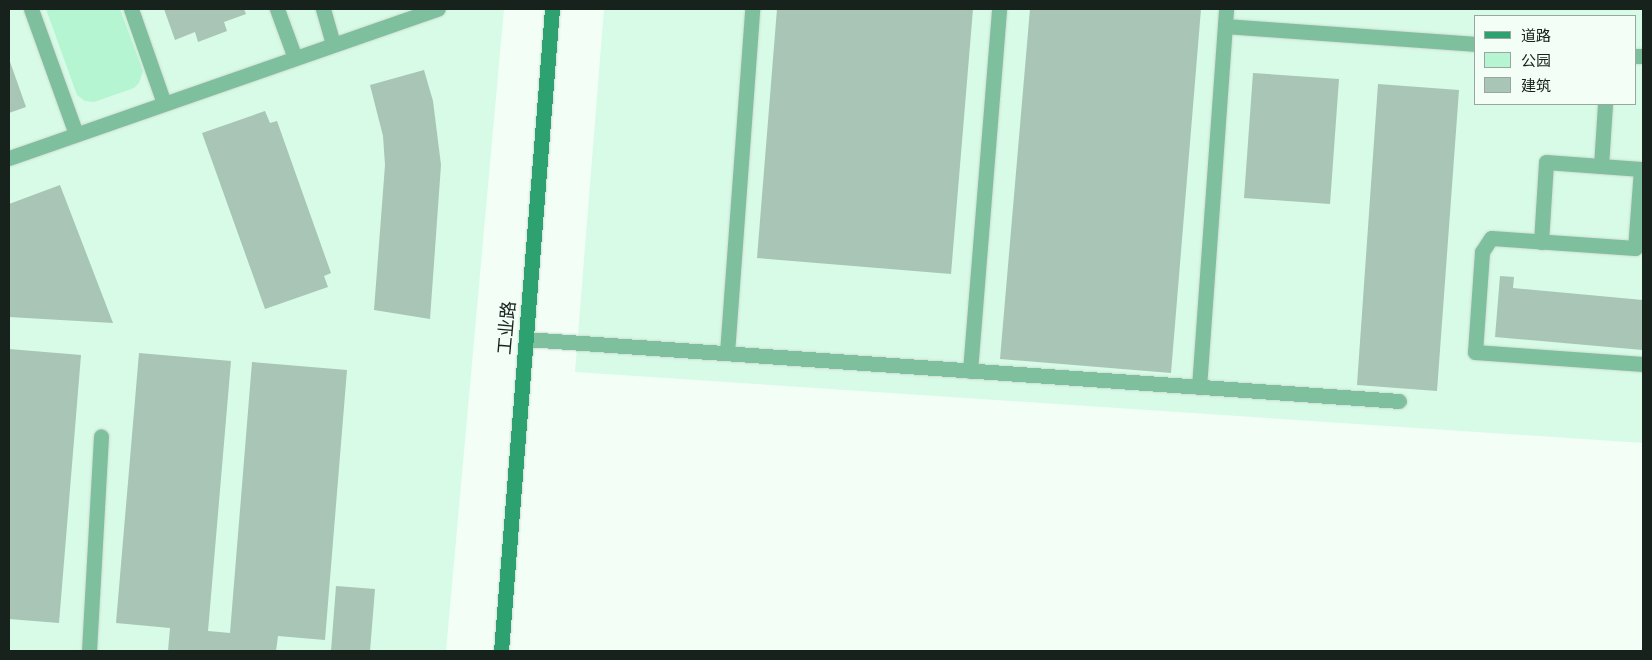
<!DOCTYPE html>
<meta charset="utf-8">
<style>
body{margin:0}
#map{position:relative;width:1652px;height:660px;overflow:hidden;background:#f3fef7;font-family:"Alegreya Sans","Noto Sans SC",sans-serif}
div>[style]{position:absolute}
.built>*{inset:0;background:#d7fbe6}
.green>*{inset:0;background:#b5f5d2}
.building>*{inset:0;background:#a9c5b5}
.roads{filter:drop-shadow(0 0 1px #d0dbd4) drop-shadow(0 0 1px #d0dbd4)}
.lane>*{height:15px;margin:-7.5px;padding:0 7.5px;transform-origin:7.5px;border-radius:7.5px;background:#7ec09d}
.secondary>*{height:15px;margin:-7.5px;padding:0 7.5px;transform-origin:7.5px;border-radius:7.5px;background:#2da270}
span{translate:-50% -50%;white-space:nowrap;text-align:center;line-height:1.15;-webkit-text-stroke:5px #f3fef7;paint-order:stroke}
.street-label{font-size:18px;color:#18221d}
.frame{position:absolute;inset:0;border:10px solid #18221d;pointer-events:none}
.legend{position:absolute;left:1474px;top:15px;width:162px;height:90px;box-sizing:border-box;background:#f3fef7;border:1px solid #9ba6a0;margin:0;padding:6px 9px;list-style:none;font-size:15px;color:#18221d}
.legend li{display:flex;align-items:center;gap:10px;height:25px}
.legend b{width:25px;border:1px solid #9ba6a0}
</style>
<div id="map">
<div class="built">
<i style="clip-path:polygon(9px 9px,504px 9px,446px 651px,9px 651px)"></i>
<i style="clip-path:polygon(evenodd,604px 9px,1643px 9px,1643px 443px,575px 372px,604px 9px,1476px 16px,1636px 16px,1636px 104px,1476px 104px,1476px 16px)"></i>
</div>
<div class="green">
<i style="clip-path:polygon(46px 9px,120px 9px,143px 71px,139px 83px,134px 88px,94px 102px,85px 101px,77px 95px)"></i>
</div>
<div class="building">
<i style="clip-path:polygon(164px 9px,244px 9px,246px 14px,224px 22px,227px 31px,198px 42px,195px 32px,175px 40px)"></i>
<i style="clip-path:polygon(777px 9px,973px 9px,951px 274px,757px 258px)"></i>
<i style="clip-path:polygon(1030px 9px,1201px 9px,1171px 373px,1000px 359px)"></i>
<i style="clip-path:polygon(9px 59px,26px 107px,9px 113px)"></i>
<i style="clip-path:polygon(424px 70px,433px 101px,441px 165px,430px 319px,374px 310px,385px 165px,383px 136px,370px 85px)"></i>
<i style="clip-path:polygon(1253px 73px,1339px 79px,1330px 204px,1244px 198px)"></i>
<i style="clip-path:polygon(1378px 84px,1459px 90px,1437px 391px,1357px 385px)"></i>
<i style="clip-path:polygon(265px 111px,270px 123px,277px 121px,331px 273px,324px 276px,328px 287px,265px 309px,202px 133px)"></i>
<i style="clip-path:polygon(60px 185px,113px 323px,9px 317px,9px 204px)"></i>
<i style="clip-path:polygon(1500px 276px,1514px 277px,1513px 288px,1643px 300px,1643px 350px,1495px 337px)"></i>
<i style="clip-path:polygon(9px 349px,81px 355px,59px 623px,9px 619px)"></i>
<i style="clip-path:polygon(139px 353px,231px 361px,208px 631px,230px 633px,252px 362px,347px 370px,325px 640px,278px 636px,276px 651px,168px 651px,170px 628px,116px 623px)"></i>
<i style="clip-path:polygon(336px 586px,375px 589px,370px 651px,331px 651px)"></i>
</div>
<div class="roads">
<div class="lane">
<i style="left:31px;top:9px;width:133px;rotate:70.2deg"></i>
<i style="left:131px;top:9px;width:100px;rotate:70.7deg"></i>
<i style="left:277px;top:9px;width:52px;rotate:69.8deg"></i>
<i style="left:323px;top:9px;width:37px;rotate:74deg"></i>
<i style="left:1225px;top:26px;width:252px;rotate:4.1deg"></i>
<i style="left:1636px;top:56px;width:7px"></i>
<i style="left:9px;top:158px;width:454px;rotate:-19.2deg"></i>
<i style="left:1601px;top:166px;width:62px;rotate:-86.3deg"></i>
<i style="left:1541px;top:242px;width:80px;rotate:-86.4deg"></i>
<i style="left:1546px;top:162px;width:95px;rotate:4.2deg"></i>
<i style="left:1641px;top:169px;width:79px;rotate:94.3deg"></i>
<i style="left:1635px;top:248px;width:144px;rotate:-176deg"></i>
<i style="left:1491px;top:238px;width:17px;rotate:123deg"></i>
<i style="left:1482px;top:252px;width:100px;rotate:94deg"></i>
<i style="left:1475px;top:352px;width:168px;rotate:4.1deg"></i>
<i style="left:526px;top:339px;width:875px;rotate:4.06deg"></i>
<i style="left:727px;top:353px;width:345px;rotate:-85.8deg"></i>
<i style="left:970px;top:371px;width:363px;rotate:-85.4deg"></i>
<i style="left:1199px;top:387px;width:379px;rotate:-85.9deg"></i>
<i style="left:89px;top:651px;width:215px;rotate:-86.8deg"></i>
</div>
<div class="secondary">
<i style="left:501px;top:651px;width:644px;rotate:-85.46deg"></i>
</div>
</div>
<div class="street-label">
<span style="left:508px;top:328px;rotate:-85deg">工业路</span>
</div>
<div class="frame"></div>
<ul class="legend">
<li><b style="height:6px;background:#2da270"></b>道路</li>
<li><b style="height:14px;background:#b5f5d2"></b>公园</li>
<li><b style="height:14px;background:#a9c5b5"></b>建筑</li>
</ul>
</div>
